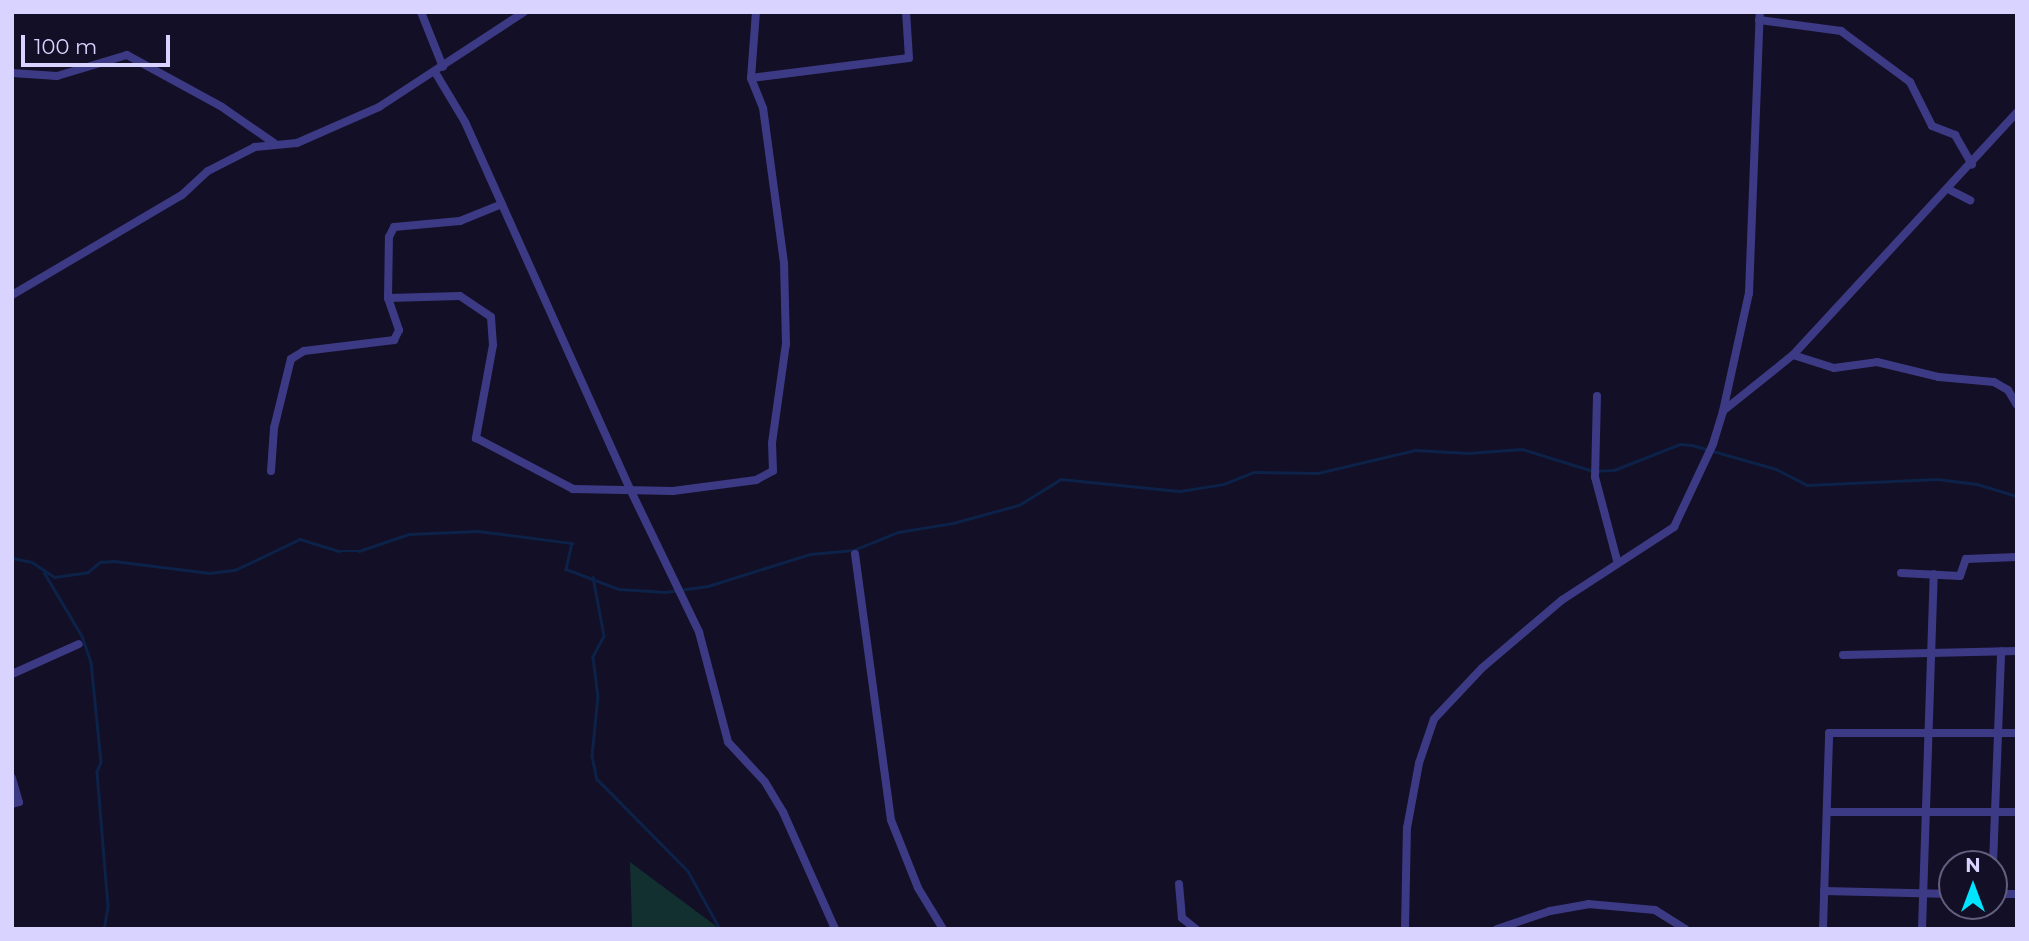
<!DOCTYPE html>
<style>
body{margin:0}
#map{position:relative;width:2029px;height:941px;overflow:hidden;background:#130f26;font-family:Montserrat,sans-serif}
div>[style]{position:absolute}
.green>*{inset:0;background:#12302f}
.stream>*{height:2.5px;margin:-1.25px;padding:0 1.25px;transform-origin:1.25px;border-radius:1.25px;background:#0c2248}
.street>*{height:8px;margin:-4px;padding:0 4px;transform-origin:4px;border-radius:4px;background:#3d3a85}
span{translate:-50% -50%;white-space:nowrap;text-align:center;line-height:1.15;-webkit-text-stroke:7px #130f26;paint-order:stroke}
.frame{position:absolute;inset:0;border:14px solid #d9d4ff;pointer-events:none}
.north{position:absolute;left:1938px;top:850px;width:70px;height:70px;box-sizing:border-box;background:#130f26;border:2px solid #625e7d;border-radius:50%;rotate:0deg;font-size:19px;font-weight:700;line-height:28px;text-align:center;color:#d9d4ff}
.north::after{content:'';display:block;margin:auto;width:24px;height:32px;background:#00e5ff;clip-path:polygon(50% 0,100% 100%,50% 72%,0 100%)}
.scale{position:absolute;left:21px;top:35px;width:149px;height:32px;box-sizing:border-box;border:4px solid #d9d4ff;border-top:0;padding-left:9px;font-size:21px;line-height:24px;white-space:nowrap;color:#d9d4ff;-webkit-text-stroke:5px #130f26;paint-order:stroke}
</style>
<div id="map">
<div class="green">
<i style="clip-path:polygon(630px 862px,720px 929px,632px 929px)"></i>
</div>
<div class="stream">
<i style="left:12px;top:558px;width:20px;rotate:11deg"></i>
<i style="left:32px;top:562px;width:27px;rotate:34deg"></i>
<i style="left:54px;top:577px;width:34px;rotate:-8deg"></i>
<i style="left:88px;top:572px;width:16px;rotate:-40deg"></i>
<i style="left:100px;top:562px;width:14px;rotate:-4deg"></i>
<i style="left:114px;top:561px;width:96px;rotate:7.2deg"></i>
<i style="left:209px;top:573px;width:26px;rotate:-7deg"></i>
<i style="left:235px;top:570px;width:72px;rotate:-25.5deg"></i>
<i style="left:300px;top:539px;width:41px;rotate:17.1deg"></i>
<i style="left:339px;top:551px;width:20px"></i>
<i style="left:359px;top:551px;width:53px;rotate:-18.8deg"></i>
<i style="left:409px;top:534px;width:69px;rotate:-2.5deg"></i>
<i style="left:478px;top:531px;width:95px;rotate:7.3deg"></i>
<i style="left:572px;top:543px;width:27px;rotate:103deg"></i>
<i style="left:566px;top:569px;width:57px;rotate:20.7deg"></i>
<i style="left:619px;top:589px;width:46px;rotate:3.7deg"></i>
<i style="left:665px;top:592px;width:43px;rotate:-7.9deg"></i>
<i style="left:708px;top:586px;width:107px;rotate:-17.4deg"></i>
<i style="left:810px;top:554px;width:44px;rotate:-5.2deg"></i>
<i style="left:854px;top:550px;width:48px;rotate:-22.2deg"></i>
<i style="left:898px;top:532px;width:56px;rotate:-9.3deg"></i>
<i style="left:953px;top:523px;width:68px;rotate:-15.3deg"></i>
<i style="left:1019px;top:505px;width:49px;rotate:-31.8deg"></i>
<i style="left:1061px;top:479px;width:120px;rotate:5.8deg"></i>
<i style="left:1180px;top:491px;width:45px;rotate:-9deg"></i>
<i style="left:1224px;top:484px;width:32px;rotate:-22deg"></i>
<i style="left:1254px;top:472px;width:64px;rotate:0.9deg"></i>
<i style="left:1318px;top:473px;width:100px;rotate:-13.3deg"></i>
<i style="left:1415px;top:450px;width:53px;rotate:3.2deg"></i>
<i style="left:1468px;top:453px;width:54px;rotate:-4.2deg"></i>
<i style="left:1522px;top:449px;width:74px;rotate:17.2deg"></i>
<i style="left:1593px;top:471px;width:21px;rotate:-3deg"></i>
<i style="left:1614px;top:470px;width:71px;rotate:-21.5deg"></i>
<i style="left:1680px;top:444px;width:12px;rotate:5deg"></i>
<i style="left:1692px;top:445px;width:87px;rotate:15.9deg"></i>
<i style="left:1776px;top:469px;width:35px;rotate:27deg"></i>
<i style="left:1807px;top:485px;width:130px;rotate:-2.6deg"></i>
<i style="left:1937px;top:479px;width:40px;rotate:7.1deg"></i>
<i style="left:1977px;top:484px;width:42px;rotate:16.7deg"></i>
<i style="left:44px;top:572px;width:74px;rotate:59.3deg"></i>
<i style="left:82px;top:636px;width:28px;rotate:71deg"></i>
<i style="left:91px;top:662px;width:100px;rotate:84.3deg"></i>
<i style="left:101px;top:762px;width:11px;rotate:112deg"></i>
<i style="left:97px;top:772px;width:135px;rotate:85.3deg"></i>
<i style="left:108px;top:907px;width:22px;rotate:100deg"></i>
<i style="left:593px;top:577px;width:60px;rotate:79.4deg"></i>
<i style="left:604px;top:636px;width:24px;rotate:118deg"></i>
<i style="left:593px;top:657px;width:39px;rotate:83deg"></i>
<i style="left:598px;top:696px;width:60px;rotate:95.7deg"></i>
<i style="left:592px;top:756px;width:24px;rotate:78deg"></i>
<i style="left:597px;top:779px;width:129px;rotate:45.3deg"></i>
<i style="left:688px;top:871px;width:66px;rotate:61.1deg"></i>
</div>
<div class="street">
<i style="left:421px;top:12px;width:59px;rotate:68.2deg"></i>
<i style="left:1759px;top:20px;width:83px;rotate:7.6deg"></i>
<i style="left:1841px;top:31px;width:86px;rotate:36.5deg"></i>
<i style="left:1910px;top:82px;width:49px;rotate:63.4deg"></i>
<i style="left:1932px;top:126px;width:25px;rotate:21deg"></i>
<i style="left:1955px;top:135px;width:34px;rotate:60deg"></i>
<i style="left:435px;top:72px;width:58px;rotate:59deg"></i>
<i style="left:465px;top:122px;width:402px;rotate:65.8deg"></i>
<i style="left:630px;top:489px;width:159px;rotate:64.2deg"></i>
<i style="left:699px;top:632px;width:114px;rotate:75.2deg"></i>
<i style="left:728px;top:742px;width:54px;rotate:47.2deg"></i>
<i style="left:765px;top:782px;width:35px;rotate:59deg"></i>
<i style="left:783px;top:812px;width:128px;rotate:66deg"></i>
<i style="left:12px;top:73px;width:45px;rotate:3.8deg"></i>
<i style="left:57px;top:76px;width:73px;rotate:-16.7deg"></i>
<i style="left:127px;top:55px;width:108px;rotate:28.7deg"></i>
<i style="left:222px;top:107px;width:63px;rotate:34.7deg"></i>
<i style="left:751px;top:78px;width:159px;rotate:-7.2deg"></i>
<i style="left:909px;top:58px;width:46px;rotate:-93.7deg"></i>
<i style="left:1948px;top:189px;width:25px;rotate:27deg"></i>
<i style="left:12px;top:295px;width:197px;rotate:-30.5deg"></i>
<i style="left:182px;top:195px;width:35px;rotate:-43deg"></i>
<i style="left:208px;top:171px;width:53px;rotate:-27.1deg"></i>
<i style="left:255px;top:147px;width:42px;rotate:-5.4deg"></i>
<i style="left:297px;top:143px;width:90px;rotate:-23.7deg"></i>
<i style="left:379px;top:107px;width:173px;rotate:-33.2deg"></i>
<i style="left:388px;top:298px;width:72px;rotate:-1.6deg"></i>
<i style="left:460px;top:296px;width:37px;rotate:34deg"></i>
<i style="left:491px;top:317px;width:28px;rotate:86deg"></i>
<i style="left:493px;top:345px;width:95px;rotate:100.4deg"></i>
<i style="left:476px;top:438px;width:110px;rotate:27.7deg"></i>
<i style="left:573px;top:489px;width:100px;rotate:1.1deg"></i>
<i style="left:673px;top:491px;width:84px;rotate:-7.5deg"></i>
<i style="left:756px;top:480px;width:19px;rotate:-28deg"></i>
<i style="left:773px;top:471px;width:28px;rotate:-92deg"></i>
<i style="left:772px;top:443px;width:100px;rotate:-82deg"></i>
<i style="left:786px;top:344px;width:81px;rotate:-91.4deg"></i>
<i style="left:784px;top:263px;width:156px;rotate:-97.7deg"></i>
<i style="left:763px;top:108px;width:32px;rotate:-112deg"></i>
<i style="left:751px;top:78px;width:66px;rotate:-85.7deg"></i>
<i style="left:1793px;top:355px;width:43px;rotate:17.6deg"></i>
<i style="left:1834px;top:368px;width:43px;rotate:-7.9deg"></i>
<i style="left:1877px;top:362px;width:64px;rotate:13.6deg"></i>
<i style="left:1939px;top:377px;width:55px;rotate:5.2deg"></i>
<i style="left:1994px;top:382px;width:16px;rotate:30deg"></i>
<i style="left:2008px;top:390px;width:17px;rotate:59deg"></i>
<i style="left:1597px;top:396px;width:81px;rotate:91.4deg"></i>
<i style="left:1595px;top:477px;width:86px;rotate:75.2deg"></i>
<i style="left:1723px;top:411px;width:121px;rotate:-77.6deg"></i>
<i style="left:1749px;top:293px;width:281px;rotate:-87.8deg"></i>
<i style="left:271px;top:471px;width:43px;rotate:-86deg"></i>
<i style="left:274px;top:428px;width:71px;rotate:-76.2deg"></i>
<i style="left:291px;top:359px;width:15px;rotate:-32deg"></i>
<i style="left:304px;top:351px;width:91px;rotate:-7deg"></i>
<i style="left:394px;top:340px;width:11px;rotate:-63deg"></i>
<i style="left:399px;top:330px;width:34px;rotate:-109deg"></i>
<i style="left:388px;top:298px;width:61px;rotate:-89.1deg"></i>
<i style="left:389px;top:237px;width:11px;rotate:-63deg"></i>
<i style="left:394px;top:227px;width:66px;rotate:-5.2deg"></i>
<i style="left:460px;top:221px;width:45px;rotate:-22deg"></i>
<i style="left:855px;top:554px;width:268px;rotate:82.3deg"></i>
<i style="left:891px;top:820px;width:73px;rotate:68.3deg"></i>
<i style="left:918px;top:888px;width:48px;rotate:58.6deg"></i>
<i style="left:1901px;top:573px;width:59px;rotate:2.9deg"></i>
<i style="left:1960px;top:576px;width:18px;rotate:-71deg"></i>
<i style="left:1966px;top:559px;width:51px;rotate:-2.2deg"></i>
<i style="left:1843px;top:655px;width:174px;rotate:-1.3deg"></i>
<i style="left:12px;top:674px;width:73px;rotate:-24.1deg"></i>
<i style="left:12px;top:778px;width:25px;rotate:74deg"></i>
<i style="left:19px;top:802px;width:7px;rotate:164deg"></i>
<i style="left:1827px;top:812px;width:190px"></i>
<i style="left:1993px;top:864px;width:213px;rotate:-87.8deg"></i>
<i style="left:1179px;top:884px;width:34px;rotate:85deg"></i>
<i style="left:1182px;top:918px;width:18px;rotate:38deg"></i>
<i style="left:1824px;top:891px;width:128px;rotate:1.3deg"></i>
<i style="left:1994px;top:894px;width:23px"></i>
<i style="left:1405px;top:929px;width:101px;rotate:-88.9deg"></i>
<i style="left:1407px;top:828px;width:66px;rotate:-79.5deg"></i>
<i style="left:1419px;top:763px;width:46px;rotate:-71.2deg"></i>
<i style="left:1434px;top:719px;width:70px;rotate:-46.7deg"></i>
<i style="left:1482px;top:668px;width:105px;rotate:-40.4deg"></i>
<i style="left:1562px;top:600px;width:134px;rotate:-33.1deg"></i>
<i style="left:1674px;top:527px;width:92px;rotate:-64.8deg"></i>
<i style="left:1713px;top:444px;width:34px;rotate:-73deg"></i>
<i style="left:1723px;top:411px;width:90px;rotate:-38.7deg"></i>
<i style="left:1793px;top:355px;width:330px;rotate:-47.3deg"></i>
<i style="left:1497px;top:929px;width:56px;rotate:-18.8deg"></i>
<i style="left:1550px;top:911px;width:39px;rotate:-10deg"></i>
<i style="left:1588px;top:904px;width:67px;rotate:5.1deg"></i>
<i style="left:1655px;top:910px;width:36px;rotate:32deg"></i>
<i style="left:1823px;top:929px;width:196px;rotate:-88.2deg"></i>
<i style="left:1829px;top:733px;width:188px"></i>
<i style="left:1922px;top:929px;width:355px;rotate:-88.1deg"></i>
</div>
<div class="frame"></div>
<div class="north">N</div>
<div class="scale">100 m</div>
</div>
